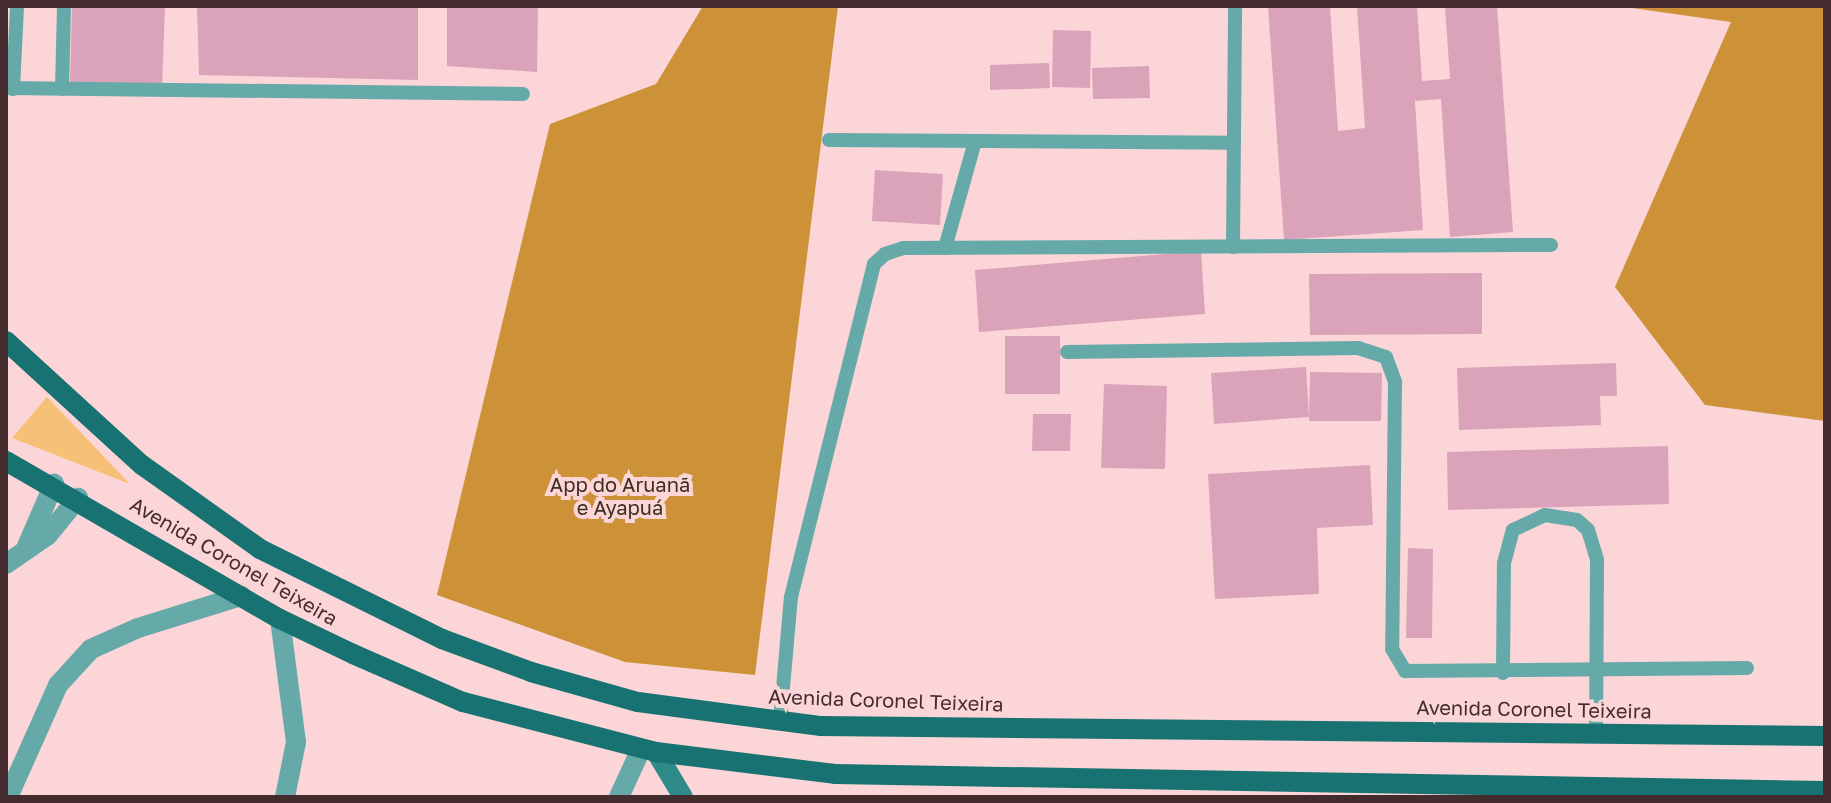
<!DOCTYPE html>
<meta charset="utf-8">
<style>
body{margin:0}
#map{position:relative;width:1831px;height:803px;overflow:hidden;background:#fbd5d7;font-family:"Golos Text",sans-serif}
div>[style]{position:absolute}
.green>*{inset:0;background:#f6c077}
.forest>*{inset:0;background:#cd9238}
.building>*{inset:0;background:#dba3b9}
.lane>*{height:14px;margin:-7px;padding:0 7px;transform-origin:7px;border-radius:7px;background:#65aaa9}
.street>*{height:20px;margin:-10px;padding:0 10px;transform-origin:10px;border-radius:10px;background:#65aaa9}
.secondary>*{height:20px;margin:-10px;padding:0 10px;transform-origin:10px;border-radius:10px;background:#2e8b8a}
.primary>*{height:20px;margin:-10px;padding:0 10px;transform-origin:10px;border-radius:10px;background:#177271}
span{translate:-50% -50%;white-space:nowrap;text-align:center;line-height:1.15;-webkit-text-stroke:8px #fbd5d7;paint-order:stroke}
.park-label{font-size:20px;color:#3e2f1c}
.street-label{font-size:20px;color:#442c2e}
.frame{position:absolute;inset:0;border:8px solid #442c2e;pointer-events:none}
</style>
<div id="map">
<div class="green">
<i style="clip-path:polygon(47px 397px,130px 484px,12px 438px)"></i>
</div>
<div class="forest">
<i style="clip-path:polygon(703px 6px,838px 6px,755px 675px,625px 662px,437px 595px,550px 124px,656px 84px)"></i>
<i style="clip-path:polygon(1618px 6px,1825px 6px,1825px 421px,1705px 405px,1615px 287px,1731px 22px)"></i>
</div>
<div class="building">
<i style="clip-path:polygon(72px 6px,165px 6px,162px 89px,70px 85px)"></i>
<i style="clip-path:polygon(197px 6px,418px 6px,418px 80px,199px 75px)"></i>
<i style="clip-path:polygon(447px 6px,538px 6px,537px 72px,447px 66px)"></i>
<i style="clip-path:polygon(1268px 6px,1330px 6px,1338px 131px,1365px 128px,1357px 6px,1417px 6px,1422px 81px,1450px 79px,1445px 6px,1497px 6px,1513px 232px,1450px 237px,1441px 99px,1415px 101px,1423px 230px,1284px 240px)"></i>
<i style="clip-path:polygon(1053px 30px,1091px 31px,1090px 88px,1052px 87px)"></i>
<i style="clip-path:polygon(1049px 63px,1050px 88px,990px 90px,990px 65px)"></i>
<i style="clip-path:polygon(1149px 66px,1150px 98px,1093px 99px,1092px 68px)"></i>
<i style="clip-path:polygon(875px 170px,943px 174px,940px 225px,872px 221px)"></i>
<i style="clip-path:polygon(1201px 251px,1205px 314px,979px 332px,975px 270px)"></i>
<i style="clip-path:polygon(1482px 273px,1482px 334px,1310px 335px,1309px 274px)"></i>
<i style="clip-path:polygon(1005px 336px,1060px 336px,1060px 394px,1005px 394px)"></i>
<i style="clip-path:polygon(1616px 363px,1617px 396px,1600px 396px,1601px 425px,1459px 430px,1457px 368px)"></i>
<i style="clip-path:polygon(1306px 367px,1309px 417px,1214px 424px,1211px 373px)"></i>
<i style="clip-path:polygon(1310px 372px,1382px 373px,1381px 421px,1309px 421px)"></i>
<i style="clip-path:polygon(1104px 384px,1167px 386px,1165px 469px,1101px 468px)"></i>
<i style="clip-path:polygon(1033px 414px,1071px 414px,1070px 451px,1032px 451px)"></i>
<i style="clip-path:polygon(1668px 446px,1669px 504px,1448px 510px,1447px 452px)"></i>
<i style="clip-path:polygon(1370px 465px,1373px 525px,1317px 528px,1319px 594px,1215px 599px,1208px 474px)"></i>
<i style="clip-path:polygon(1408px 548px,1433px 549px,1432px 638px,1406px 638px)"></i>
</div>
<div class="lane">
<i style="left:6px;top:88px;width:517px;rotate:0.66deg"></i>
<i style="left:13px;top:89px;width:83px;rotate:-87.2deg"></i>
<i style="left:62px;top:89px;width:83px;rotate:-88.6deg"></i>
<i style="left:829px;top:140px;width:405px;rotate:0.4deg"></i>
<i style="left:1233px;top:247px;width:241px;rotate:-89.5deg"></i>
<i style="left:945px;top:248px;width:111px;rotate:-74.3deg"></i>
<i style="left:1067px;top:352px;width:291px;rotate:-0.8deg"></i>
<i style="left:1358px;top:348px;width:29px;rotate:18deg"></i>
<i style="left:1386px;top:357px;width:27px;rotate:70deg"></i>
<i style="left:1395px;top:382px;width:267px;rotate:90.6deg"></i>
<i style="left:1392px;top:649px;width:26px;rotate:59deg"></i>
<i style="left:1405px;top:671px;width:342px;rotate:-0.5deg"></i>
<i style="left:1503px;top:673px;width:110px;rotate:-89.5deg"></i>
<i style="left:1504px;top:563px;width:34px;rotate:-75deg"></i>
<i style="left:1513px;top:530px;width:35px;rotate:-25deg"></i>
<i style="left:1545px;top:515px;width:32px;rotate:9deg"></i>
<i style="left:1577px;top:520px;width:15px;rotate:42deg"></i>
<i style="left:1588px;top:530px;width:31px;rotate:73deg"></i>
<i style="left:1597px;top:560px;width:174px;rotate:90.3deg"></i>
<i style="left:780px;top:722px;width:125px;rotate:-85deg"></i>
<i style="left:791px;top:597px;width:343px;rotate:-76deg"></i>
<i style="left:874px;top:264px;width:15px;rotate:-42deg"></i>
<i style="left:885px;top:254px;width:19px;rotate:-18deg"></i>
<i style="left:903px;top:248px;width:648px;rotate:-0.27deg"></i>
</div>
<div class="street">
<i style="left:27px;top:546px;width:68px;rotate:-66.5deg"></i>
<i style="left:6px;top:564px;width:51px;rotate:-34.6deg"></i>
<i style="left:48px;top:535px;width:48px;rotate:-51deg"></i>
<i style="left:280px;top:619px;width:124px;rotate:82.6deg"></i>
<i style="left:296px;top:742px;width:56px;rotate:101.3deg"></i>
<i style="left:8px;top:797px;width:123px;rotate:-65.9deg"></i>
<i style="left:58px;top:685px;width:49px;rotate:-47.5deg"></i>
<i style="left:91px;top:649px;width:51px;rotate:-24.1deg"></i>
<i style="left:138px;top:628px;width:108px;rotate:-17.3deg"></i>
<i style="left:619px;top:797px;width:53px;rotate:-65.4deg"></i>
</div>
<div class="secondary">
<i style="left:656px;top:752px;width:52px;rotate:59deg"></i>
</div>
<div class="primary">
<i style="left:6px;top:341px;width:184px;rotate:42.4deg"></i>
<i style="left:142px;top:465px;width:145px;rotate:35.4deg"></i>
<i style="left:260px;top:549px;width:203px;rotate:26.3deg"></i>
<i style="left:442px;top:639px;width:95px;rotate:20.3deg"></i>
<i style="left:531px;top:672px;width:111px;rotate:15.7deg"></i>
<i style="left:638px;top:702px;width:185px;rotate:7.5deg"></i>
<i style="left:821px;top:726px;width:1004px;rotate:0.57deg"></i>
<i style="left:6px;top:461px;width:316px;rotate:30deg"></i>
<i style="left:280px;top:619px;width:81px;rotate:25.6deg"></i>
<i style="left:353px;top:654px;width:120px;rotate:23.6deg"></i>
<i style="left:463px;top:702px;width:199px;rotate:14.5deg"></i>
<i style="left:656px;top:752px;width:180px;rotate:7deg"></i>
<i style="left:835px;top:774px;width:990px;rotate:0.98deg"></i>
</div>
<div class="park-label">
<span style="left:620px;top:496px">App do Aruanã<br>e Ayapuá</span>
</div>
<div class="street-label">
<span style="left:234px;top:561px;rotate:30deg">Avenida Coronel Teixeira</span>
<span style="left:886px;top:700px;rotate:2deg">Avenida Coronel Teixeira</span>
<span style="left:1534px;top:709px;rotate:1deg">Avenida Coronel Teixeira</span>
</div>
<div class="frame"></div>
</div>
